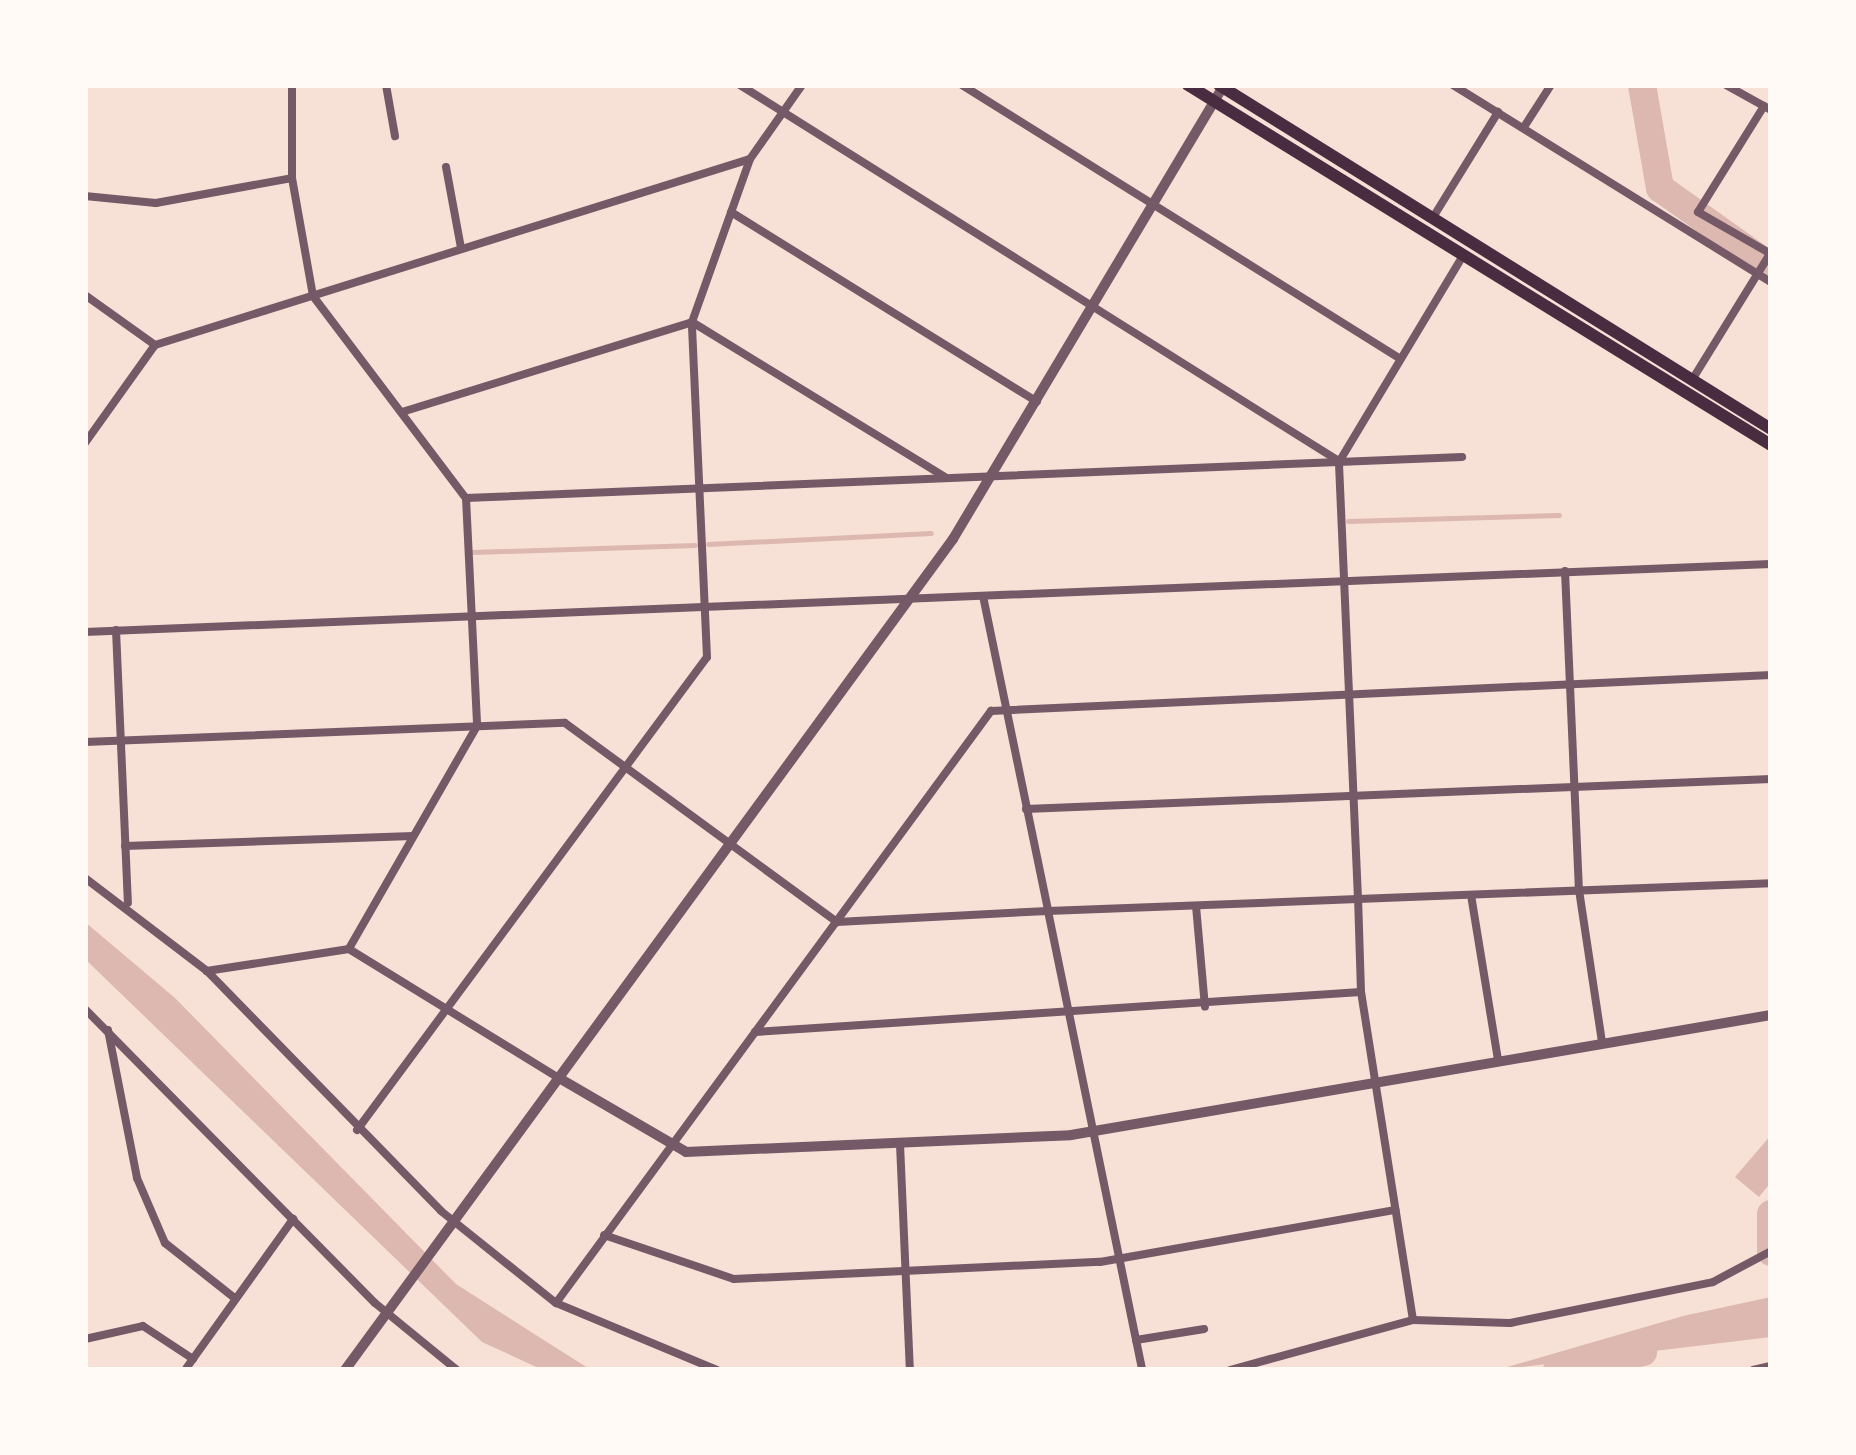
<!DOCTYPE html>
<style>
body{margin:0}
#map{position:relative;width:1856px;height:1455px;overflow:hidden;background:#f7e1d7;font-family:"Source Sans 3",sans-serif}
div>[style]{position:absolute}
.water>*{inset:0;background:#dcb8b0}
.stream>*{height:5px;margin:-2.5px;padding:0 2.5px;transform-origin:2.5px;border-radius:2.5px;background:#dcb8b0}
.river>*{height:28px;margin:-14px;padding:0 14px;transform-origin:14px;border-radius:14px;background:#dcb8b0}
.minor>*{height:8px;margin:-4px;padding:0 4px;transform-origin:4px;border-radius:4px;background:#755966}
.tertiary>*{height:10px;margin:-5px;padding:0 5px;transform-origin:5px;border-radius:5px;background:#755966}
.primary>*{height:12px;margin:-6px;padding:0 6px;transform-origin:6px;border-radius:6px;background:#4a2c40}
span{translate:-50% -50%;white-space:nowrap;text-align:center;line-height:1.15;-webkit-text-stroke:8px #fffaf5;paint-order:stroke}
.frame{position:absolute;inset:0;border:88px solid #fffaf5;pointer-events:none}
</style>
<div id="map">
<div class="water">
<i style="clip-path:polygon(85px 922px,175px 998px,456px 1284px,591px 1370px,543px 1370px,482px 1342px,85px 959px)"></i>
<i style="clip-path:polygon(1771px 1135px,1771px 1182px,1759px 1197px,1735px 1177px)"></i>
<i style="clip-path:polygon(1771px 1297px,1771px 1337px,1497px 1370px,1683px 1316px)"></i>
</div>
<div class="stream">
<i style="left:1348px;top:521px;width:211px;rotate:-1.6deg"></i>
<i style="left:708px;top:544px;width:223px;rotate:-2.8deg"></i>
<i style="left:472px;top:552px;width:223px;rotate:-1.8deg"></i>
</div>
<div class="river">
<i style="left:1642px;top:85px;width:105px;rotate:80.1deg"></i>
<i style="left:1660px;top:188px;width:136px;rotate:35.4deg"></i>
<i style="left:1771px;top:1214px;width:38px;rotate:90deg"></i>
<i style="left:1557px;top:1370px;width:88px;rotate:-11.8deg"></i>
</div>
<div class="minor">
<i style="left:292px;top:85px;width:93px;rotate:90deg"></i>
<i style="left:292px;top:178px;width:120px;rotate:79.9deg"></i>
<i style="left:313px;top:296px;width:253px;rotate:52.9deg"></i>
<i style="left:466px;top:498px;width:228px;rotate:87.2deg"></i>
<i style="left:477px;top:726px;width:257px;rotate:119.9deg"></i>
<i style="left:349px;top:949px;width:144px;rotate:171.2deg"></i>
<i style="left:207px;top:971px;width:335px;rotate:45.7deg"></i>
<i style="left:441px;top:1211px;width:147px;rotate:38.7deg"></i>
<i style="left:386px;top:85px;width:52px;rotate:80deg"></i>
<i style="left:740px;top:85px;width:705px;rotate:32.13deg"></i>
<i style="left:962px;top:85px;width:515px;rotate:31.99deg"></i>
<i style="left:1453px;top:85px;width:374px;rotate:31.8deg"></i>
<i style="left:1726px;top:85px;width:51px;rotate:29.1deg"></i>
<i style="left:1764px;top:106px;width:125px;rotate:121.9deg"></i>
<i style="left:1698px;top:212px;width:84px;rotate:29.9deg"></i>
<i style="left:1524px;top:127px;width:50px;rotate:-57.3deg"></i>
<i style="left:446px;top:167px;width:82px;rotate:79.5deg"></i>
<i style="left:85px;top:196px;width:71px;rotate:5.6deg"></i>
<i style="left:156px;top:203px;width:138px;rotate:-10.4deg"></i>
<i style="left:731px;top:212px;width:360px;rotate:31.8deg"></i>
<i style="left:1432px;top:219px;width:126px;rotate:-58.3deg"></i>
<i style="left:85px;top:295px;width:86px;rotate:35.5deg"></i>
<i style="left:1692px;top:380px;width:150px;rotate:-58.3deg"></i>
<i style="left:402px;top:412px;width:304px;rotate:-17.2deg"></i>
<i style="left:692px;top:322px;width:297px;rotate:31.5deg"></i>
<i style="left:85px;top:443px;width:120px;rotate:-54.5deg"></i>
<i style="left:155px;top:345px;width:623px;rotate:-17.36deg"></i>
<i style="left:466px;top:498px;width:997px;rotate:-2.36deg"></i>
<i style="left:1565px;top:571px;width:319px;rotate:87.5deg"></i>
<i style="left:1579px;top:890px;width:154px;rotate:81.4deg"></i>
<i style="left:983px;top:596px;width:322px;rotate:78.3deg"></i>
<i style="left:1048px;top:911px;width:310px;rotate:-2.2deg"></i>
<i style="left:1358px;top:899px;width:437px;rotate:-92.5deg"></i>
<i style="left:1339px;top:462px;width:239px;rotate:-59deg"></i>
<i style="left:116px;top:630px;width:273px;rotate:87.5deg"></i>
<i style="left:85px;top:632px;width:1687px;rotate:-2.31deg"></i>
<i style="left:85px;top:742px;width:480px;rotate:-2.3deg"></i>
<i style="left:565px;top:723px;width:337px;rotate:36.2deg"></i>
<i style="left:837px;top:922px;width:211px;rotate:-3deg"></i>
<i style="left:1048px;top:911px;width:469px;rotate:78.4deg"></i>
<i style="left:1026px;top:809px;width:746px;rotate:-2.31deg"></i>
<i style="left:125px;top:846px;width:288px;rotate:-2deg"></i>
<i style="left:85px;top:878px;width:153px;rotate:37.3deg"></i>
<i style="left:1471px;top:895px;width:166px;rotate:80.7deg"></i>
<i style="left:1196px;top:906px;width:101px;rotate:84.9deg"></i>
<i style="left:349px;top:949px;width:246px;rotate:31.6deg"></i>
<i style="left:85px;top:1009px;width:413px;rotate:45.4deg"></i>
<i style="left:375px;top:1303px;width:106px;rotate:39.3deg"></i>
<i style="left:108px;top:1030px;width:151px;rotate:78.9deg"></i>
<i style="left:137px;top:1178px;width:71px;rotate:66.7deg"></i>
<i style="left:165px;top:1243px;width:90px;rotate:38.3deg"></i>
<i style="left:755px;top:1032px;width:607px;rotate:-3.78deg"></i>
<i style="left:357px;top:1130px;width:588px;rotate:-53.5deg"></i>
<i style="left:707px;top:657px;width:335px;rotate:-92.6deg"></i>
<i style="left:692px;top:322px;width:173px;rotate:-70.4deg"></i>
<i style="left:750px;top:159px;width:90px;rotate:-54.9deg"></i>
<i style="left:900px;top:1144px;width:226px;rotate:87.5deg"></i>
<i style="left:604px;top:1235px;width:137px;rotate:18.7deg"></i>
<i style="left:734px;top:1279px;width:366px;rotate:-2.7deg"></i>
<i style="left:1100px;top:1262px;width:300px;rotate:-10deg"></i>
<i style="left:1413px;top:1320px;width:332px;rotate:-99deg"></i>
<i style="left:1361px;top:992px;width:93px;rotate:-91.8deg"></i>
<i style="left:1358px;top:899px;width:413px;rotate:-2.2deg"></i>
<i style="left:85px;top:1339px;width:59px;rotate:-12.6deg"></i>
<i style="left:143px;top:1326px;width:60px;rotate:33.4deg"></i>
<i style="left:1136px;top:1340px;width:69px;rotate:-9.2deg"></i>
<i style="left:185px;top:1370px;width:186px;rotate:-54.4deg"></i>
<i style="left:717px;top:1370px;width:174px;rotate:-157.4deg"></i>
<i style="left:556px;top:1303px;width:735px;rotate:-53.69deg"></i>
<i style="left:991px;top:711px;width:781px;rotate:-2.64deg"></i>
<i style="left:1230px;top:1370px;width:190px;rotate:-15.3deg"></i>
<i style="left:1413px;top:1320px;width:97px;rotate:1.8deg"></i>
<i style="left:1510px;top:1323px;width:207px;rotate:-11.4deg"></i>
<i style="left:1713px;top:1282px;width:66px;rotate:-28.1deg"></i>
<i style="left:1753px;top:1370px;width:18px;rotate:-13deg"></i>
</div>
<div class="tertiary">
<i style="left:559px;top:1078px;width:147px;rotate:30.2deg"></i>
<i style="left:686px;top:1152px;width:385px;rotate:-2.5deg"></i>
<i style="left:1071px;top:1135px;width:710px;rotate:-9.73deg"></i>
<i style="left:345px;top:1370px;width:1030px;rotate:-53.81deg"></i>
<i style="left:953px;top:539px;width:529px;rotate:-59.17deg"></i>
</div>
<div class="primary">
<i style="left:1188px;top:85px;width:685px;rotate:31.7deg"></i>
<i style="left:1219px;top:85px;width:650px;rotate:31.93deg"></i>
</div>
<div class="frame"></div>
</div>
